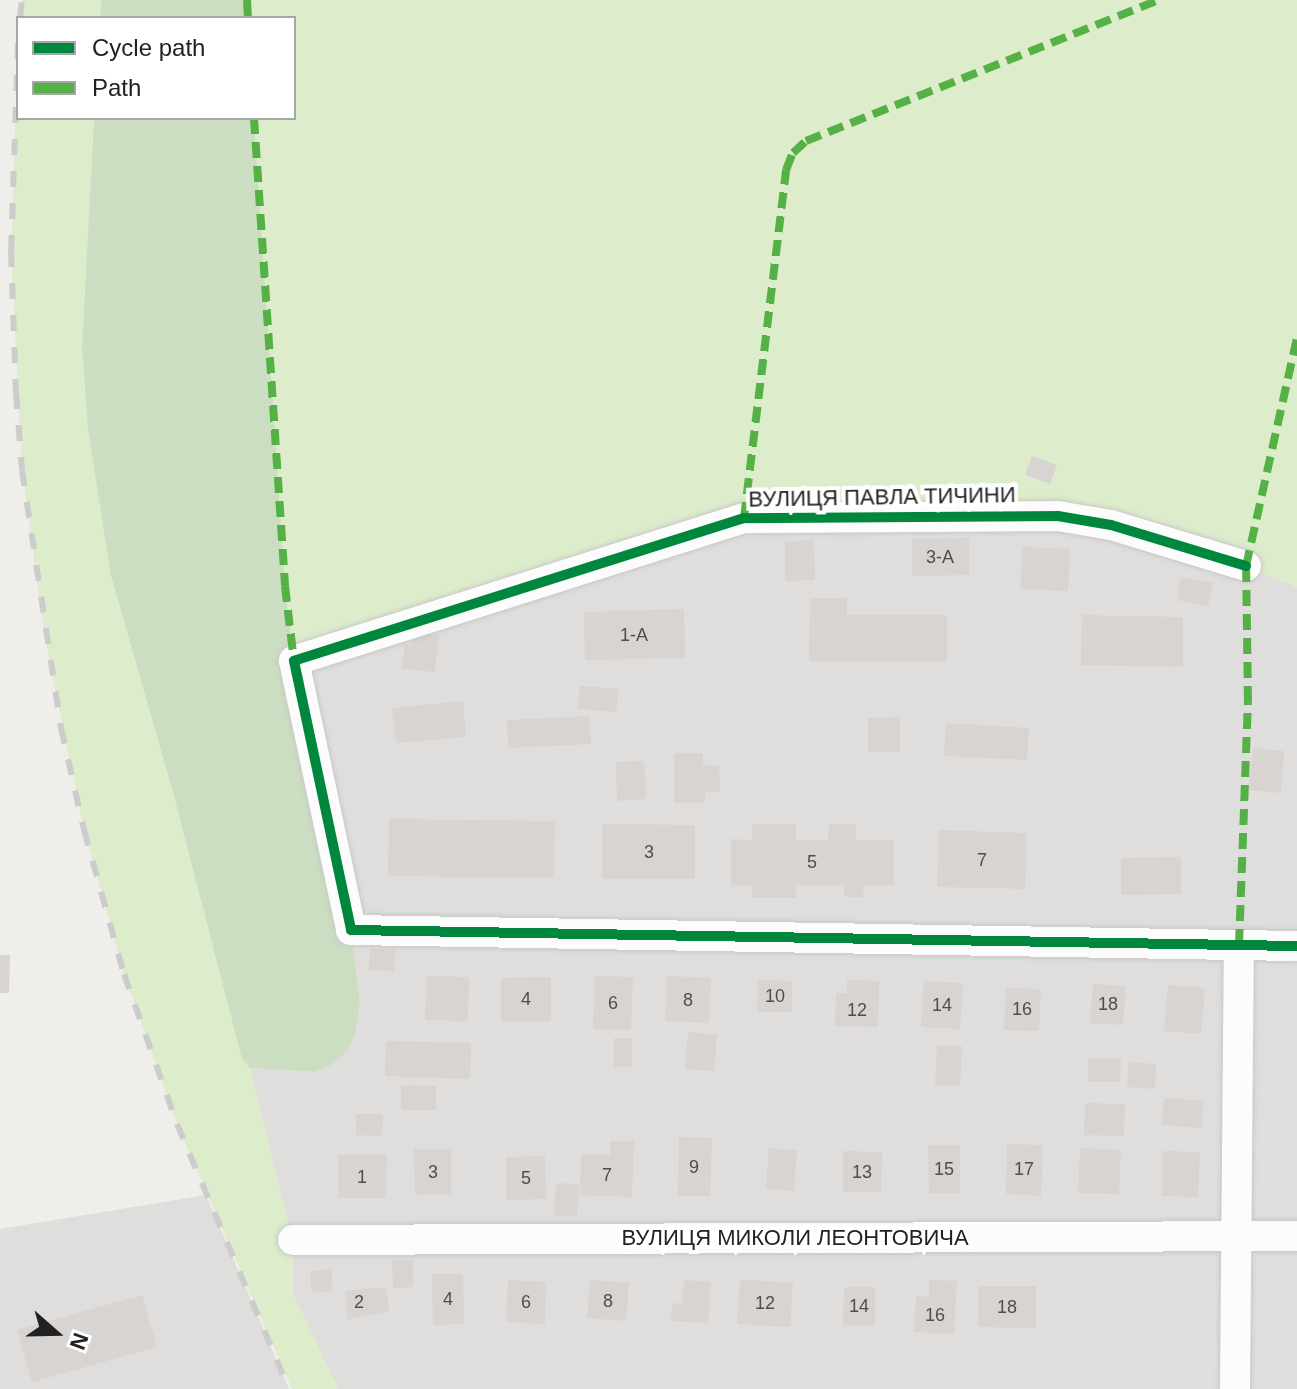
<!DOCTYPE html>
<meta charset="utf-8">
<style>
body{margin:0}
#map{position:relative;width:1297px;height:1389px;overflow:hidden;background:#f0eeeb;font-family:Helvetica,sans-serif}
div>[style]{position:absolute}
.residential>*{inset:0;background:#dfdedc}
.grass>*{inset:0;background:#ddeccb}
.forest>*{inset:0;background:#cbdec1}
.building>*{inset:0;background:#d7d4d2}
.roads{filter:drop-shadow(0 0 2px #c9c8c7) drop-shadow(0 0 2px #c9c8c7)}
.street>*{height:30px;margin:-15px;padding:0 15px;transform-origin:15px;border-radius:15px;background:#fdfcfc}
.rail>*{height:6px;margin-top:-3px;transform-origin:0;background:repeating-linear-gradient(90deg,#ccc 0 16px,transparent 0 32px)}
.quiet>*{height:8px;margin-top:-4px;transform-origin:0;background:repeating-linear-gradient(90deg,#55b145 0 16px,transparent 0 24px)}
.cycleway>*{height:10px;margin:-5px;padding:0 5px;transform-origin:5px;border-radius:5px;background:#00873e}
span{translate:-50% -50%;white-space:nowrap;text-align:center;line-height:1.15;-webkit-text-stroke:8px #fff;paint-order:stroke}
.number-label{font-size:18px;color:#4f4e4e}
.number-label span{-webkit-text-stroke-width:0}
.street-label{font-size:22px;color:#222}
.legend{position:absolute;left:16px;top:16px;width:280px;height:104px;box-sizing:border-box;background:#fff;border:2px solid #a7a7a7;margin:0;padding:10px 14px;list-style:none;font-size:24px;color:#222}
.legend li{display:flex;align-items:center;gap:16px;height:40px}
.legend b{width:40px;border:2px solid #a7a7a7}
.north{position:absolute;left:16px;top:1293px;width:80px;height:80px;-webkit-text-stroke:6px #fff;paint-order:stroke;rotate:110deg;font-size:22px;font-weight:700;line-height:32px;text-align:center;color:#222}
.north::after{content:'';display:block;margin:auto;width:28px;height:36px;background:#222;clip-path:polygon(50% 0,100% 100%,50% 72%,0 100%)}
</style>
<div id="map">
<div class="residential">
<i style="clip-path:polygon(1031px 514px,1246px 566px,1297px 587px,1297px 1389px,338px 1389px,293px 1294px,292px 1240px,250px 1068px,314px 1072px,356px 1031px,360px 1003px,351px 930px,294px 661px,744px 518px)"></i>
<i style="clip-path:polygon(206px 1195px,289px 1389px,0 1389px,0 1229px)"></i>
</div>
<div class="grass">
<i style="clip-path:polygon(22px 0,101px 0,100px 18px,20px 18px)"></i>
<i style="clip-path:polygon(247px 0,1297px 0,1297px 587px,1246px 566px,1111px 525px,744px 518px,294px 661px,285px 586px,254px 118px,294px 118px,294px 18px,248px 18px)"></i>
<i style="clip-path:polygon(18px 43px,18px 118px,94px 118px,82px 349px,88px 430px,111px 576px,174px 796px,242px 1058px,250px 1068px,292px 1240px,293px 1294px,338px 1389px,292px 1389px,177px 1124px,124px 974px,84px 830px,45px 639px,22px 470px,11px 251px)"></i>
</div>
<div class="forest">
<i style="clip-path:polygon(101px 0,247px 0,248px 18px,100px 18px)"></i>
<i style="clip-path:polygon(94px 118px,254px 118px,285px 586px,294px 661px,351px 930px,360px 1003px,356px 1031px,348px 1050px,331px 1065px,314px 1072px,250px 1068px,242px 1059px,174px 796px,111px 576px,88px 430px,82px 348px)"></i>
</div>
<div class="building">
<i style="clip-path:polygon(1032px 456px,1057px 465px,1050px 484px,1025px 475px)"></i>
<i style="clip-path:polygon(969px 538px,969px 575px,912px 576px,912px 539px)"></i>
<i style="clip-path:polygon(814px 540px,815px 580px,785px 581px,785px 541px)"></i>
<i style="clip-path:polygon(1023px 547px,1070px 549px,1068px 591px,1020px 589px)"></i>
<i style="clip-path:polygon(1181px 577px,1213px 583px,1208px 606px,1177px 600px)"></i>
<i style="clip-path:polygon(810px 598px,847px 598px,847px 615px,947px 615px,947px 661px,809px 661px)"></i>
<i style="clip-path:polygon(684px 609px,685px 658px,585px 660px,584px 612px)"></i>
<i style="clip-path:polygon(1082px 615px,1183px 617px,1183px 667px,1081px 665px)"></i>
<i style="clip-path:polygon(413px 633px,439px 635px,435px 672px,402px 669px,405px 644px,412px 645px)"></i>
<i style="clip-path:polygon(580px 686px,619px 689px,616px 712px,578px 709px)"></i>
<i style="clip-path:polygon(463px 701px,466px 737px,396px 743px,392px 708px)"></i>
<i style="clip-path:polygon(589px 716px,591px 744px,508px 748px,507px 720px)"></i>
<i style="clip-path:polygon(900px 717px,900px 752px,868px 752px,868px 718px)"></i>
<i style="clip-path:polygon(946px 723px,1029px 728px,1027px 760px,944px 756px)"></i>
<i style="clip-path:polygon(1253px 748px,1284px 751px,1281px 793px,1249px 790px)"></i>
<i style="clip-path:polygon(674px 753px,703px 753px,703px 765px,719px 765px,720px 792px,705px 792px,705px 803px,674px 803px)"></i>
<i style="clip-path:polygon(644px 761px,646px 799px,617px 801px,616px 762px)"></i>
<i style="clip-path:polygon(389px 819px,555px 821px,554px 878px,388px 876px)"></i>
<i style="clip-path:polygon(602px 824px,695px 825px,695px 879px,602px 879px)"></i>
<i style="clip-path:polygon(752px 824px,796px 824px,796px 840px,828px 840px,829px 824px,856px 824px,856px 840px,894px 840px,894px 885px,864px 885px,863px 897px,844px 897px,844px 885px,795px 885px,796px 898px,752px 898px,752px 885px,731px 885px,731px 839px,752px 840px)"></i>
<i style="clip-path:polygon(939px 830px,1027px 833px,1025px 889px,937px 887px)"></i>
<i style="clip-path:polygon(1181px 857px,1181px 894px,1121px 895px,1121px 858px)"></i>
<i style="clip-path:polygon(370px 949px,395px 950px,394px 971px,369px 970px)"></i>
<i style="clip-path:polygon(0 955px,10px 955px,9px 993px,0 993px)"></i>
<i style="clip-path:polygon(427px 976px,469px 977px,468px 1021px,425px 1020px)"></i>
<i style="clip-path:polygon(595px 976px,633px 977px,631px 1030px,593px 1029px)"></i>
<i style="clip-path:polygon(667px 976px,711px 978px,709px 1023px,665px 1021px)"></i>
<i style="clip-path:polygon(551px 977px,551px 1021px,501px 1021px,501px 978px)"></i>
<i style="clip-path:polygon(758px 980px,792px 981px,792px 1012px,757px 1012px)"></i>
<i style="clip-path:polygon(847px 980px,879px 981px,878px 1027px,835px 1026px,836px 993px,847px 993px)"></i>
<i style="clip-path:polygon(924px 981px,963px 983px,960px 1029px,921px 1027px)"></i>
<i style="clip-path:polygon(1093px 984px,1126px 986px,1123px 1025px,1090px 1023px)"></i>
<i style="clip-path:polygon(1168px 985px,1205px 988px,1201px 1034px,1164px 1031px)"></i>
<i style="clip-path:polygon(1006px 988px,1041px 989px,1039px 1031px,1004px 1030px)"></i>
<i style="clip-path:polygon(688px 1032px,717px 1035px,714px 1071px,685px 1069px)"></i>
<i style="clip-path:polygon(614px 1038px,632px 1038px,632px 1067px,614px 1067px)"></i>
<i style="clip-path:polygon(386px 1041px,471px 1043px,470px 1079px,385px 1076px)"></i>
<i style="clip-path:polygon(937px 1045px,962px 1046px,960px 1086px,935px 1085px)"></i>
<i style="clip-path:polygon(1088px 1058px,1121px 1059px,1120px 1082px,1088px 1082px)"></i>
<i style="clip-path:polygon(1129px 1062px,1156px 1064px,1155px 1089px,1127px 1087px)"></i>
<i style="clip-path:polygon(401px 1085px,436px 1086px,436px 1110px,401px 1110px)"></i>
<i style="clip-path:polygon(1164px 1098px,1203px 1101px,1202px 1128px,1162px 1125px)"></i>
<i style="clip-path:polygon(1085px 1103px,1125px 1104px,1124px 1136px,1084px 1135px)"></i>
<i style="clip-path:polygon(356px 1114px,383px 1114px,382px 1136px,356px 1135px)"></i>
<i style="clip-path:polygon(679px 1137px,712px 1138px,710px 1196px,678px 1196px)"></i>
<i style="clip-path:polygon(610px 1141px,634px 1141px,632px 1197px,580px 1195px,581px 1154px,610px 1155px)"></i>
<i style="clip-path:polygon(1007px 1144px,1043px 1145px,1041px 1196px,1006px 1194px)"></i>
<i style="clip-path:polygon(928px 1145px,960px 1145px,960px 1193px,929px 1193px)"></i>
<i style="clip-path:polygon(769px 1148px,797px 1150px,794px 1191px,766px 1188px)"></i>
<i style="clip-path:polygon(1080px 1148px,1121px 1150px,1119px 1194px,1078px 1193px)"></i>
<i style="clip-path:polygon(414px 1149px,451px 1149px,451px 1194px,415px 1195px)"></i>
<i style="clip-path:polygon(843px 1151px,882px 1152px,881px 1192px,843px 1192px)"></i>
<i style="clip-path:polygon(1163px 1151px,1200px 1152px,1198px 1197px,1162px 1196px)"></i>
<i style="clip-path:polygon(338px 1155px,387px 1155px,386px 1198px,338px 1198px)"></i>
<i style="clip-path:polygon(545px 1156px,546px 1199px,506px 1200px,506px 1157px)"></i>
<i style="clip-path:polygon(556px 1183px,579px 1184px,577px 1217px,554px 1215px)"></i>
<i style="clip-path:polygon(392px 1260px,413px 1260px,413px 1287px,393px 1288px)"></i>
<i style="clip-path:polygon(331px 1269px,333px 1291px,312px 1293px,310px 1271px)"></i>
<i style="clip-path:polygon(432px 1274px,463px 1274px,464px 1324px,433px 1325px)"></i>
<i style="clip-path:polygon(740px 1279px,793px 1283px,790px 1327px,737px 1324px)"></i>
<i style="clip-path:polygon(508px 1280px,546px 1282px,545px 1324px,506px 1322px)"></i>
<i style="clip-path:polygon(590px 1280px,629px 1283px,626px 1321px,587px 1318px)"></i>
<i style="clip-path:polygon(684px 1280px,711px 1282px,708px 1323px,671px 1321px,672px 1303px,682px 1304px)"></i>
<i style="clip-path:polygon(929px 1280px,957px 1281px,954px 1334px,914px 1332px,916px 1296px,929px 1297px)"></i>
<i style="clip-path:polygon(978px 1286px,1036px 1286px,1036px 1328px,978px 1327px)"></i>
<i style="clip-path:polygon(386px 1287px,389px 1311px,348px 1320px,345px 1291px)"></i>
<i style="clip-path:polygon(844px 1287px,875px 1287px,875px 1325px,843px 1325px)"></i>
<i style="clip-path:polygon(142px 1295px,157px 1347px,32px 1382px,17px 1330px)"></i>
</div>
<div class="roads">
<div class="street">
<i style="left:1246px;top:566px;width:141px;rotate:-163.1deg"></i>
<i style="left:1111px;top:525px;width:54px;rotate:-170.4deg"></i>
<i style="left:1058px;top:516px;width:314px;rotate:179.6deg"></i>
<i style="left:744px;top:518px;width:472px;rotate:162.4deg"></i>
<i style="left:294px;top:661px;width:275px;rotate:78deg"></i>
<i style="left:351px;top:930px;width:946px;rotate:0.97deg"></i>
<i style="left:293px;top:1240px;width:1004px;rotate:-0.23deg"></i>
<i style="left:1235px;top:1389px;width:444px;rotate:-89.5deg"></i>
</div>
</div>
<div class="rail">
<i style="left:20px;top:18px;width:18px;rotate:-84deg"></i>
<i style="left:18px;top:43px;width:208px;rotate:91.9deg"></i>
<i style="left:11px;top:251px;width:142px;rotate:88deg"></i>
<i style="left:16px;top:393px;width:77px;rotate:85.5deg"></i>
<i style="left:22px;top:470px;width:261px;rotate:81.4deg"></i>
<i style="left:61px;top:728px;width:105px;rotate:77.3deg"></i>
<i style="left:84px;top:830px;width:149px;rotate:74.5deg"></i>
<i style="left:124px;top:974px;width:159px;rotate:70.5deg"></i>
<i style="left:177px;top:1124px;width:288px;rotate:67.1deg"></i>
</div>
<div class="quiet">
<i style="left:247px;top:0;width:18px;rotate:87deg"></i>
<i style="left:254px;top:118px;width:469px;rotate:86.2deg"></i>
<i style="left:285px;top:586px;width:76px;rotate:83.2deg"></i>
<i style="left:744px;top:518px;width:351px;rotate:-83.1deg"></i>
<i style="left:786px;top:170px;width:18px;rotate:-68deg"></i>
<i style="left:793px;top:153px;width:18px;rotate:-43deg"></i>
<i style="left:806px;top:141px;width:379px;rotate:-21.8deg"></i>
<i style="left:1239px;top:945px;width:243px;rotate:-87.9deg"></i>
<i style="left:1248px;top:702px;width:136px;rotate:-90.8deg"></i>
<i style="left:1246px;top:566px;width:235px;rotate:-77.4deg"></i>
</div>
<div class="cycleway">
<i style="left:1246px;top:566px;width:141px;rotate:-163.1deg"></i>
<i style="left:1111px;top:525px;width:54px;rotate:-170.4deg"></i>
<i style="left:1058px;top:516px;width:314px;rotate:179.6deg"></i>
<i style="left:744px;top:518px;width:472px;rotate:162.4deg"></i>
<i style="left:294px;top:661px;width:275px;rotate:78deg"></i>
<i style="left:351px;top:930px;width:946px;rotate:0.97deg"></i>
</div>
<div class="number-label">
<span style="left:940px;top:557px">3-А</span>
<span style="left:634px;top:635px">1-А</span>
<span style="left:649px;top:852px">3</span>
<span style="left:982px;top:860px">7</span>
<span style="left:812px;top:862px">5</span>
<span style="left:775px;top:996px">10</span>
<span style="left:526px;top:999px">4</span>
<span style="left:688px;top:1000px">8</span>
<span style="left:613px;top:1003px">6</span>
<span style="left:1108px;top:1004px">18</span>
<span style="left:942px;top:1005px">14</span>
<span style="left:1022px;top:1009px">16</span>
<span style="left:857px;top:1010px">12</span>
<span style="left:694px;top:1167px">9</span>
<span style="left:944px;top:1169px">15</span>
<span style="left:1024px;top:1169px">17</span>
<span style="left:433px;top:1172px">3</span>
<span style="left:862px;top:1172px">13</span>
<span style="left:607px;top:1175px">7</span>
<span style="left:362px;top:1177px">1</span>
<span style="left:526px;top:1178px">5</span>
<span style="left:448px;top:1299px">4</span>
<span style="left:608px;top:1301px">8</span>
<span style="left:359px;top:1302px">2</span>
<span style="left:526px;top:1302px">6</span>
<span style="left:765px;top:1303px">12</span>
<span style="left:859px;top:1306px">14</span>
<span style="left:1007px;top:1307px">18</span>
<span style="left:935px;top:1315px">16</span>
</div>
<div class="street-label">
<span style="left:882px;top:497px;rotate:-1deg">ВУЛИЦЯ ПАВЛА ТИЧИНИ</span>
<span style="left:795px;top:1238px">ВУЛИЦЯ МИКОЛИ ЛЕОНТОВИЧА</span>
</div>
<ul class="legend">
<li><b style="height:10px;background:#00873e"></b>Cycle path</li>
<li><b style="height:10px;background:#55b145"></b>Path</li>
</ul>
<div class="north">N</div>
</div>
